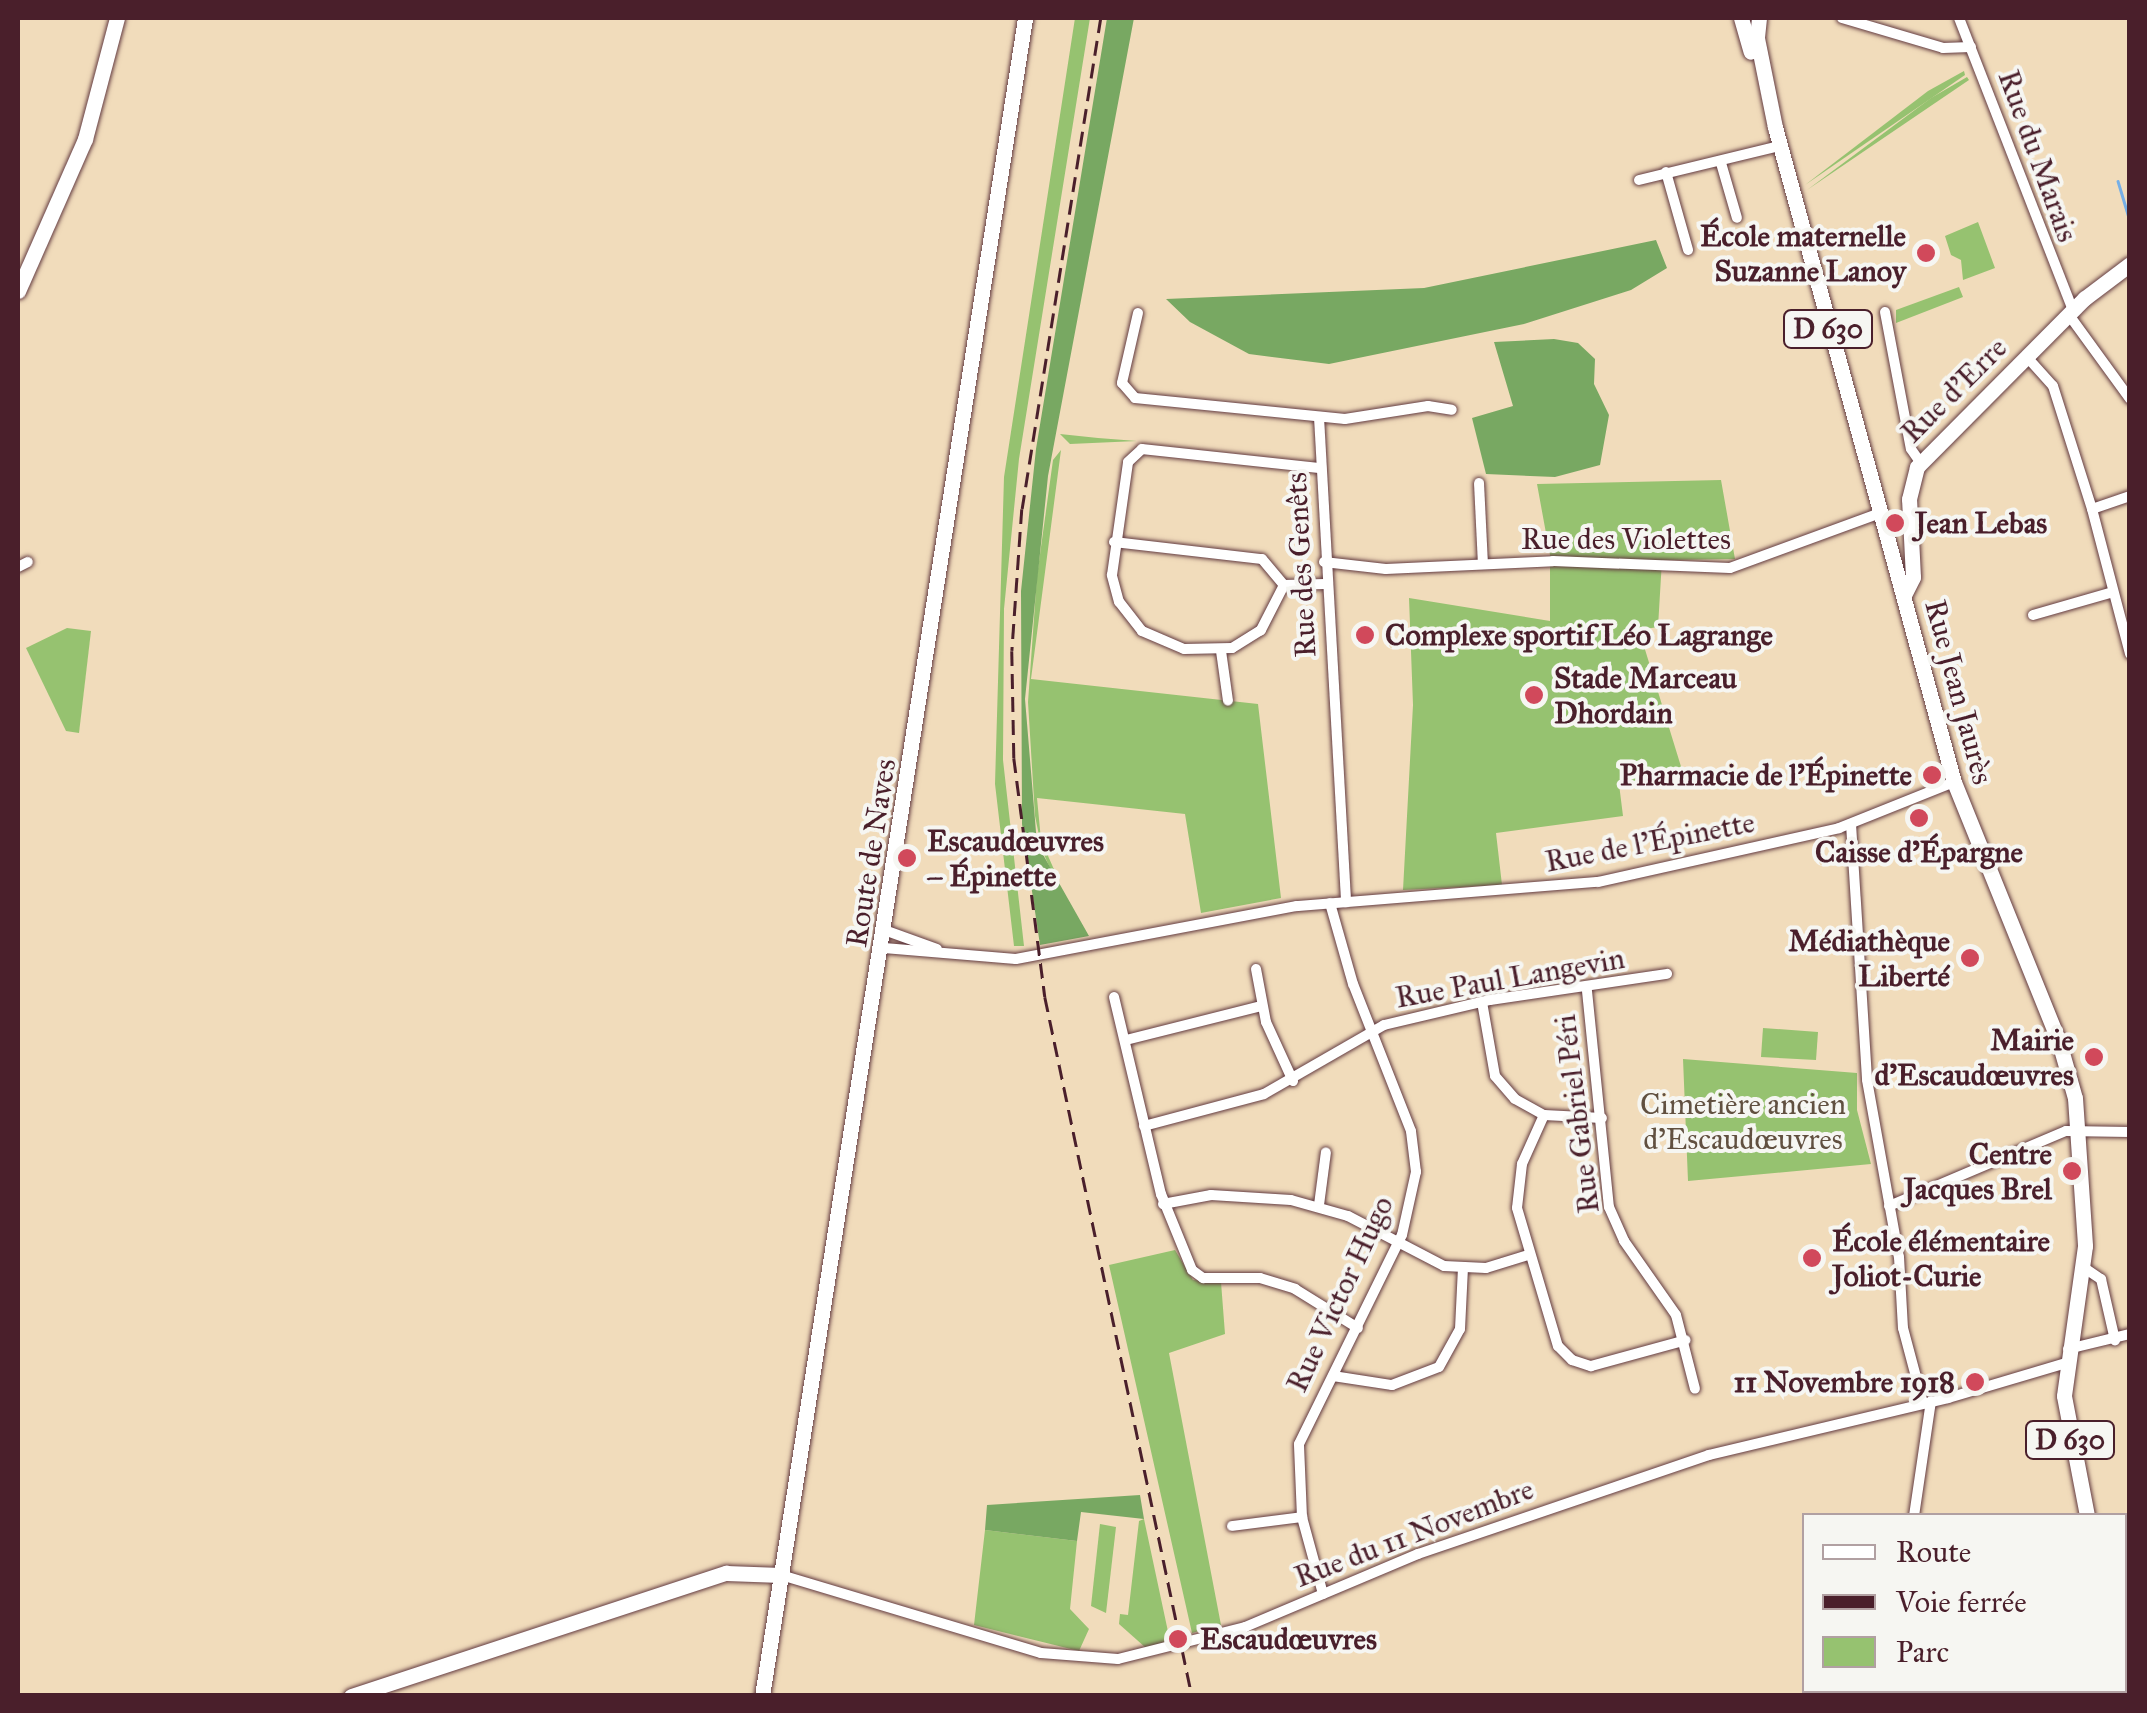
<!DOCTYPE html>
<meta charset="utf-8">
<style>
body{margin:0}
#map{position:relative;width:2147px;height:1713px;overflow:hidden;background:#f1dcbb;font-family:"IM FELL Great Primer",serif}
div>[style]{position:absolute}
.green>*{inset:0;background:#96c270}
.forest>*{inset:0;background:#78a862}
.stream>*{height:2.5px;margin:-1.25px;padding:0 1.25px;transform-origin:1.25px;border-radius:1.25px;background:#76afe6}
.roads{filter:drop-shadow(0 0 2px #633b41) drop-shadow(0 0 2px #633b41)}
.street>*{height:10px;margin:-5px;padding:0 5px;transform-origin:5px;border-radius:5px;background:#fff}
.secondary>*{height:15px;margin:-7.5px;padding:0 7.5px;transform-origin:7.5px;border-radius:7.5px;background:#fff}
.primary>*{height:15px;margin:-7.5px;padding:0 7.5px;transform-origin:7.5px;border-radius:7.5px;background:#fff}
.rail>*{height:2.5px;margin-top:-1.25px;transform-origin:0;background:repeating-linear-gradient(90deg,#4a1f2b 0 15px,transparent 0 23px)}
.dots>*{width:28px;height:28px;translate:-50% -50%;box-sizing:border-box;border:5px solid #f6f6f2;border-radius:50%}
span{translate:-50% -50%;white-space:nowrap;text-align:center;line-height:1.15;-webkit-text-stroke:8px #f6f6f2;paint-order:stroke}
.shield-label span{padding:2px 8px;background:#f6f6f2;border:2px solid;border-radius:8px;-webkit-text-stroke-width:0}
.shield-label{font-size:28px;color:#4a1f2b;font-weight:700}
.street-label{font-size:30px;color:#4a1f2b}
.poi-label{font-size:30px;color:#4a1f2b;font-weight:700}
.right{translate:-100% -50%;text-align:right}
.left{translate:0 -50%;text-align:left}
.park-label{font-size:30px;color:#615040}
.frame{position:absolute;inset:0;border:20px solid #4a1f2b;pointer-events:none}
.legend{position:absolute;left:1802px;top:1513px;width:325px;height:180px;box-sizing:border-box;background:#f6f6f2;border:2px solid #b1a0a2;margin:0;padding:12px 18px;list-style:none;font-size:30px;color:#4a1f2b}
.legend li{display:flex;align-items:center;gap:20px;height:50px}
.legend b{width:50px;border:2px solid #b1a0a2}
</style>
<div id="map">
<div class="green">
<i style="clip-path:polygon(1075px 18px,1090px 18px,1019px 459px,1004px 609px,1003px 760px,1024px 946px,1014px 946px,995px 784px,1004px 477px)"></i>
<i style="clip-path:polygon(1964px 71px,1965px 75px,1805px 185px,1928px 91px)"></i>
<i style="clip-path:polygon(1967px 77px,1969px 80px,1807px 190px,1931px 98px)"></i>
<i style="clip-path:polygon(1978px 222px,1995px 268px,1963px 280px,1961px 260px,1951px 255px,1945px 236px)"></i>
<i style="clip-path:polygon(1959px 287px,1963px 297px,1896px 323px,1896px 310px)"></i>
<i style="clip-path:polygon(1060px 434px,1098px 438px,1137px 441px,1070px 444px)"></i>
<i style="clip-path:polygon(1061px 450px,1031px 679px,1258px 704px,1281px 898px,1201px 913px,1185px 814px,1037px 798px,1041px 840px,1060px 883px,1053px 875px,1042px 850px,1035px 816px,1028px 702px,1037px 576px,1053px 460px)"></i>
<i style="clip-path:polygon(1721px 480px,1735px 559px,1662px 560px,1658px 627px,1639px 630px,1683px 773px,1619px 784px,1623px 816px,1496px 833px,1502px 885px,1403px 890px,1413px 705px,1409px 598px,1550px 621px,1550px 555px,1537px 484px)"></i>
<i style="clip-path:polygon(67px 628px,91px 631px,79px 733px,66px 731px,26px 648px)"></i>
<i style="clip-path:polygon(1763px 1028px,1818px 1032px,1816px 1060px,1761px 1057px)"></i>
<i style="clip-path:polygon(1683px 1059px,1857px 1073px,1857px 1110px,1871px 1164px,1688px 1181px)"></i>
<i style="clip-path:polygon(1175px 1250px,1193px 1280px,1221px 1282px,1225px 1334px,1169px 1353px,1221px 1625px,1192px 1633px,1109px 1265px)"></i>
<i style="clip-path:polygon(1144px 1519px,1170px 1641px,1146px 1648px,1119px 1624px,1120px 1614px,1128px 1615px,1139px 1521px)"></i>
<i style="clip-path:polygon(1100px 1524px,1116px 1527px,1106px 1613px,1091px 1606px)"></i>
<i style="clip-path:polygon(985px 1530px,1077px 1541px,1070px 1609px,1089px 1629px,1079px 1651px,974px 1625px)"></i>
</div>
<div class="forest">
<i style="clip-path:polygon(1107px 18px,1134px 18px,1048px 476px,1025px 699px,1037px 844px,1089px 936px,1040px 945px,1022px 824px,1021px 591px,1036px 449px)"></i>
<i style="clip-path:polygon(1656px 240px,1667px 268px,1631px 290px,1524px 324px,1329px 364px,1249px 354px,1190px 322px,1166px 299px,1424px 288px)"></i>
<i style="clip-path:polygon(1554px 339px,1578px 343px,1595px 359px,1594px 384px,1609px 415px,1600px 465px,1555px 477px,1486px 474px,1472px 418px,1513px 406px,1494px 342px)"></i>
<i style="clip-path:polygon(1140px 1495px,1144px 1519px,1081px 1512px,1077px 1541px,985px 1530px,987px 1505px)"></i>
</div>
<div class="stream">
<i style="left:2118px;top:181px;width:42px;rotate:73.3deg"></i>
</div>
<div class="roads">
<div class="street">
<i style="left:1842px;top:18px;width:105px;rotate:16.5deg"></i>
<i style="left:1943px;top:48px;width:28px;rotate:-2deg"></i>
<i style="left:1959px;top:18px;width:313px;rotate:68.7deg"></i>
<i style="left:1721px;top:163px;width:57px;rotate:73.8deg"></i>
<i style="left:1666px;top:172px;width:81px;rotate:74.2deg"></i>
<i style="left:1639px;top:180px;width:145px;rotate:-13.6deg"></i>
<i style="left:1885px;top:312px;width:139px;rotate:79.3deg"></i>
<i style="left:1911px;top:449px;width:16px;rotate:55deg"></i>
<i style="left:1138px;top:313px;width:72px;rotate:102.9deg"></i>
<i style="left:1122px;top:383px;width:20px;rotate:49deg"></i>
<i style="left:1135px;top:398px;width:211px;rotate:5.7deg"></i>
<i style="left:1345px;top:419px;width:84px;rotate:-8.9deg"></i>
<i style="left:1428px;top:406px;width:24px;rotate:9deg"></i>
<i style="left:2069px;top:315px;width:104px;rotate:54deg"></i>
<i style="left:2026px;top:356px;width:40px;rotate:48deg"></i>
<i style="left:2053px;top:386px;width:129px;rotate:72.4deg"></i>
<i style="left:1319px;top:417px;width:486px;rotate:86.8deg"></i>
<i style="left:1479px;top:483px;width:81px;rotate:87.2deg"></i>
<i style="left:2130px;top:496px;width:40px;rotate:161.1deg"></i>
<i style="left:2092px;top:509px;width:150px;rotate:75.3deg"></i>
<i style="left:1114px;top:542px;width:149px;rotate:6.6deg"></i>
<i style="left:1262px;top:559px;width:34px;rotate:50deg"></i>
<i style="left:1324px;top:562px;width:62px;rotate:6.4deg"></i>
<i style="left:1386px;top:569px;width:167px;rotate:-2.7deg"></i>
<i style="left:1553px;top:561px;width:177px;rotate:2.3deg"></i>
<i style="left:1730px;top:568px;width:160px;rotate:-20.1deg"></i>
<i style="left:18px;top:567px;width:11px;rotate:-27deg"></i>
<i style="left:1284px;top:585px;width:51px;rotate:117.1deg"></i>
<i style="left:1261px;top:630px;width:34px;rotate:148deg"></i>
<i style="left:1232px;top:648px;width:48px;rotate:178.8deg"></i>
<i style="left:1184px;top:649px;width:46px;rotate:-156.8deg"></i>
<i style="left:1142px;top:631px;width:37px;rotate:-128deg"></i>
<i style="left:1119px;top:602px;width:28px;rotate:-105deg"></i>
<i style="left:1112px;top:575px;width:114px;rotate:-81.9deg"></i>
<i style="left:1128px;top:462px;width:19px;rotate:-43deg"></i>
<i style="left:1142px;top:449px;width:180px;rotate:6.1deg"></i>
<i style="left:1284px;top:585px;width:41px;rotate:-1.4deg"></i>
<i style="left:2033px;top:615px;width:83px;rotate:-16deg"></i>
<i style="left:1221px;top:651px;width:50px;rotate:82deg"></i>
<i style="left:1851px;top:824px;width:256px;rotate:86.4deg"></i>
<i style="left:1867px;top:1080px;width:180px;rotate:79.8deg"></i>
<i style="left:1899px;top:1257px;width:71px;rotate:86.8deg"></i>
<i style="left:1903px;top:1328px;width:78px;rotate:75.1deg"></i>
<i style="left:887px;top:931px;width:53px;rotate:19.8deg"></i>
<i style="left:884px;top:948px;width:132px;rotate:4.8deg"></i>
<i style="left:1016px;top:959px;width:286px;rotate:-10.7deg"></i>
<i style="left:1297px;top:906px;width:302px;rotate:-4.6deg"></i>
<i style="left:1598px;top:882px;width:247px;rotate:-12.6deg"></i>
<i style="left:1839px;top:828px;width:124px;rotate:-21.8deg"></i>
<i style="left:1256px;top:969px;width:54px;rotate:79.3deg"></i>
<i style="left:1266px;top:1022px;width:65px;rotate:65.4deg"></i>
<i style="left:1587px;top:991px;width:217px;rotate:84.2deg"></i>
<i style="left:1609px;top:1207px;width:37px;rotate:66deg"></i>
<i style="left:1624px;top:1241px;width:90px;rotate:54.9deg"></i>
<i style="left:1676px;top:1315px;width:76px;rotate:75.6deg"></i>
<i style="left:1114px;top:997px;width:203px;rotate:76.6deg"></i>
<i style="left:1161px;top:1194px;width:82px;rotate:67.8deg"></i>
<i style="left:1192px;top:1270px;width:14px;rotate:36deg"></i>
<i style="left:1203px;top:1278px;width:57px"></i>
<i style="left:1260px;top:1278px;width:37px;rotate:17deg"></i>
<i style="left:1295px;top:1289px;width:74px;rotate:31.8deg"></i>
<i style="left:1482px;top:1002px;width:75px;rotate:80deg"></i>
<i style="left:1495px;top:1076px;width:30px;rotate:49deg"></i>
<i style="left:1515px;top:1099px;width:33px;rotate:29deg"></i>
<i style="left:1544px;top:1115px;width:54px;rotate:114.2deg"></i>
<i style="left:1522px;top:1164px;width:44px;rotate:96.5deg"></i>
<i style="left:1517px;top:1208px;width:144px;rotate:73.5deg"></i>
<i style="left:1558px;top:1346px;width:20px;rotate:45deg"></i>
<i style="left:1572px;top:1360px;width:20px;rotate:18deg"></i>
<i style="left:1591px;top:1366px;width:98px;rotate:-15.3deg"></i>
<i style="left:1126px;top:1040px;width:139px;rotate:-14.1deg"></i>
<i style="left:1544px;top:1115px;width:58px;rotate:3deg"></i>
<i style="left:1144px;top:1126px;width:124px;rotate:-14.9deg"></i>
<i style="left:1264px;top:1094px;width:138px;rotate:-29.9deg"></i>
<i style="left:1384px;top:1025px;width:109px;rotate:-13.3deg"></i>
<i style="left:1490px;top:1000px;width:179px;rotate:-8.4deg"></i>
<i style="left:1163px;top:1204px;width:49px;rotate:-10.6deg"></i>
<i style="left:1211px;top:1195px;width:80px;rotate:3.6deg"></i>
<i style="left:1291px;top:1200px;width:59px;rotate:15.7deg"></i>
<i style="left:1348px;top:1216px;width:108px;rotate:27.5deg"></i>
<i style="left:1444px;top:1266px;width:42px;rotate:2.7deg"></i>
<i style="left:1486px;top:1268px;width:44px;rotate:-17.2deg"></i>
<i style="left:1319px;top:1205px;width:53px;rotate:-82.5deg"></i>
<i style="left:1889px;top:1206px;width:192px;rotate:-23deg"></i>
<i style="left:2066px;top:1131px;width:64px;rotate:0.9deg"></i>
<i style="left:2083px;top:1267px;width:22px;rotate:34deg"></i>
<i style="left:2101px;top:1279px;width:63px;rotate:77.1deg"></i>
<i style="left:2068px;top:1349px;width:64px;rotate:-13.6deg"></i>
<i style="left:1333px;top:1376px;width:60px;rotate:8.7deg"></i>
<i style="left:1392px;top:1385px;width:50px;rotate:-21deg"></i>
<i style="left:1439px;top:1367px;width:43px;rotate:-61.1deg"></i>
<i style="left:1460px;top:1329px;width:61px;rotate:-87.2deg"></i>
<i style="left:1914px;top:1516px;width:116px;rotate:-81.6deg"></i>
<i style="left:1232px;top:1526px;width:71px;rotate:-7.3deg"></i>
<i style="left:781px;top:1575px;width:271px;rotate:16.7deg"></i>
<i style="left:1041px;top:1653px;width:77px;rotate:4.5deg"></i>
<i style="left:1118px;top:1659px;width:131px;rotate:-14.1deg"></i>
<i style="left:1245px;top:1627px;width:188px;rotate:-22.9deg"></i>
<i style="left:1418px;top:1554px;width:307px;rotate:-18.8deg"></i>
<i style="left:1709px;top:1455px;width:246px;rotate:-13.4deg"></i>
<i style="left:1948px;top:1398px;width:123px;rotate:-16.5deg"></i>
<i style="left:2124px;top:1586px;width:7px;rotate:-27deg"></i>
<i style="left:1323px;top:1594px;width:80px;rotate:-105.3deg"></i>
<i style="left:1302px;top:1517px;width:73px;rotate:-92.4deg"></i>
<i style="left:1299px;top:1444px;width:233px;rotate:-63.8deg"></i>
<i style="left:1402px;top:1235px;width:65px;rotate:-77.5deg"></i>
<i style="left:1416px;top:1172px;width:41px;rotate:-97deg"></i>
<i style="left:1411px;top:1131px;width:158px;rotate:-111.5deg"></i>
<i style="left:1353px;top:984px;width:84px;rotate:-105.9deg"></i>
<i style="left:1886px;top:1690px;width:6px;rotate:81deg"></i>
</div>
<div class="secondary">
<i style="left:18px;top:291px;width:166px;rotate:-66.2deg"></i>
<i style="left:85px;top:139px;width:125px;rotate:-75.2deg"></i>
<i style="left:1904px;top:595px;width:20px;rotate:-63deg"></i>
<i style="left:1913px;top:577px;width:78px;rotate:-92.9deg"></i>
<i style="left:1909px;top:499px;width:33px;rotate:-76deg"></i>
<i style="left:1917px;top:467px;width:238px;rotate:-45.2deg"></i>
<i style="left:2085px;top:298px;width:56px;rotate:-37.1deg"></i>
<i style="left:351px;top:1696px;width:395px;rotate:-18.2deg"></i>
<i style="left:726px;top:1573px;width:55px;rotate:2.1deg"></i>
<i style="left:762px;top:1696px;width:1698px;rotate:-81.09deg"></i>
</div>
<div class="primary">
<i style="left:1741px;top:18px;width:35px;rotate:74deg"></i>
<i style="left:1759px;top:18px;width:20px;rotate:96deg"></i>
<i style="left:1757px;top:38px;width:91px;rotate:78.6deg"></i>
<i style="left:1775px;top:127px;width:679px;rotate:74.72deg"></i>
<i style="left:1954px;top:782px;width:280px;rotate:68deg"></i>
<i style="left:2059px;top:1042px;width:58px;rotate:74.1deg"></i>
<i style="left:2075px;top:1098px;width:148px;rotate:86.1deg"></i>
<i style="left:2085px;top:1246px;width:151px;rotate:98deg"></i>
<i style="left:2064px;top:1396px;width:122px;rotate:79.1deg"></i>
<i style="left:2124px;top:1682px;width:15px;rotate:74deg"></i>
</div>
</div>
<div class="rail">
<i style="left:1101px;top:18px;width:497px;rotate:99.1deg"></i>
<i style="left:1022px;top:509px;width:142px;rotate:94deg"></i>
<i style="left:1012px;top:651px;width:107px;rotate:88.9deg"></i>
<i style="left:1014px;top:758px;width:241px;rotate:82.6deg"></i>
<i style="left:1045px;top:997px;width:714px;rotate:78.12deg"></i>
</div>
<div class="dots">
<i style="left:1926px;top:253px;background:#d1495b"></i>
<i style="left:1895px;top:523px;background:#d1495b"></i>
<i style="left:1365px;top:635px;background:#d1495b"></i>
<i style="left:1534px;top:695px;background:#d1495b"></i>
<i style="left:1932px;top:775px;background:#d1495b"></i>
<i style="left:1919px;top:818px;background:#d1495b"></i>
<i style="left:907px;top:858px;background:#d1495b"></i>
<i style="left:1970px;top:958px;background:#d1495b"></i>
<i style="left:2094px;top:1057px;background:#d1495b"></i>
<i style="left:2072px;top:1171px;background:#d1495b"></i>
<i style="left:1812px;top:1258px;background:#d1495b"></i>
<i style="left:1975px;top:1382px;background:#d1495b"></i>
<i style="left:1178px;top:1639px;background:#d1495b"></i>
</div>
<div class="shield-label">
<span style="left:1828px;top:329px">D 630</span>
<span style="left:2070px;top:1440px">D 630</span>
</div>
<div class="street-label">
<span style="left:2038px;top:156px;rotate:70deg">Rue du Marais</span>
<span style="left:1954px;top:390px;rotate:-45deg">Rue d'Erre</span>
<span style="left:1626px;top:539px">Rue des Violettes</span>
<span style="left:1301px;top:565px;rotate:-93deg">Rue des Genêts</span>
<span style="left:1959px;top:692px;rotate:75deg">Rue Jean Jaurès</span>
<span style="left:1650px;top:842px;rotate:-11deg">Rue de l'Épinette</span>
<span style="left:871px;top:853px;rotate:-81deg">Route de Naves</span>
<span style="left:1510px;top:978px;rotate:-10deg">Rue Paul Langevin</span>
<span style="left:1577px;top:1114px;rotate:-97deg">Rue Gabriel Péri</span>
<span style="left:1340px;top:1294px;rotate:-65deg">Rue Victor Hugo</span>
<span style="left:1414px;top:1533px;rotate:-21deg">Rue du 11 Novembre</span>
</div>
<div class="poi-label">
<span class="right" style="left:1906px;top:253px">École maternelle<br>Suzanne Lanoy</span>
<span class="left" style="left:1915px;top:523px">Jean Lebas</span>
<span class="left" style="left:1385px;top:635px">Complexe sportif Léo Lagrange</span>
<span class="left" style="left:1554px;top:695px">Stade Marceau<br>Dhordain</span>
<span class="right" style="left:1912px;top:775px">Pharmacie de l'Épinette</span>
<span class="left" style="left:927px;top:858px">Escaudœuvres<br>– Épinette</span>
<span style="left:1919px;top:852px">Caisse d'Épargne</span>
<span class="right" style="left:1950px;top:958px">Médiathèque<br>Liberté</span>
<span class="right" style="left:2074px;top:1057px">Mairie<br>d'Escaudœuvres</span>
<span class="right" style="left:2052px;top:1171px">Centre<br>Jacques Brel</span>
<span class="left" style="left:1832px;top:1258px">École élémentaire<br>Joliot-Curie</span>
<span class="right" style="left:1955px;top:1382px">11 Novembre 1918</span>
<span class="left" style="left:1200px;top:1639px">Escaudœuvres</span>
</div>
<div class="park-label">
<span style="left:1743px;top:1121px">Cimetière ancien<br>d'Escaudœuvres</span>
</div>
<div class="frame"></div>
<ul class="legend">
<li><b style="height:12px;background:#fff"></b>Route</li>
<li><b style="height:12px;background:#4a1f2b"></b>Voie ferrée</li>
<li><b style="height:28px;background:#96c270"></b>Parc</li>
</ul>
</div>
